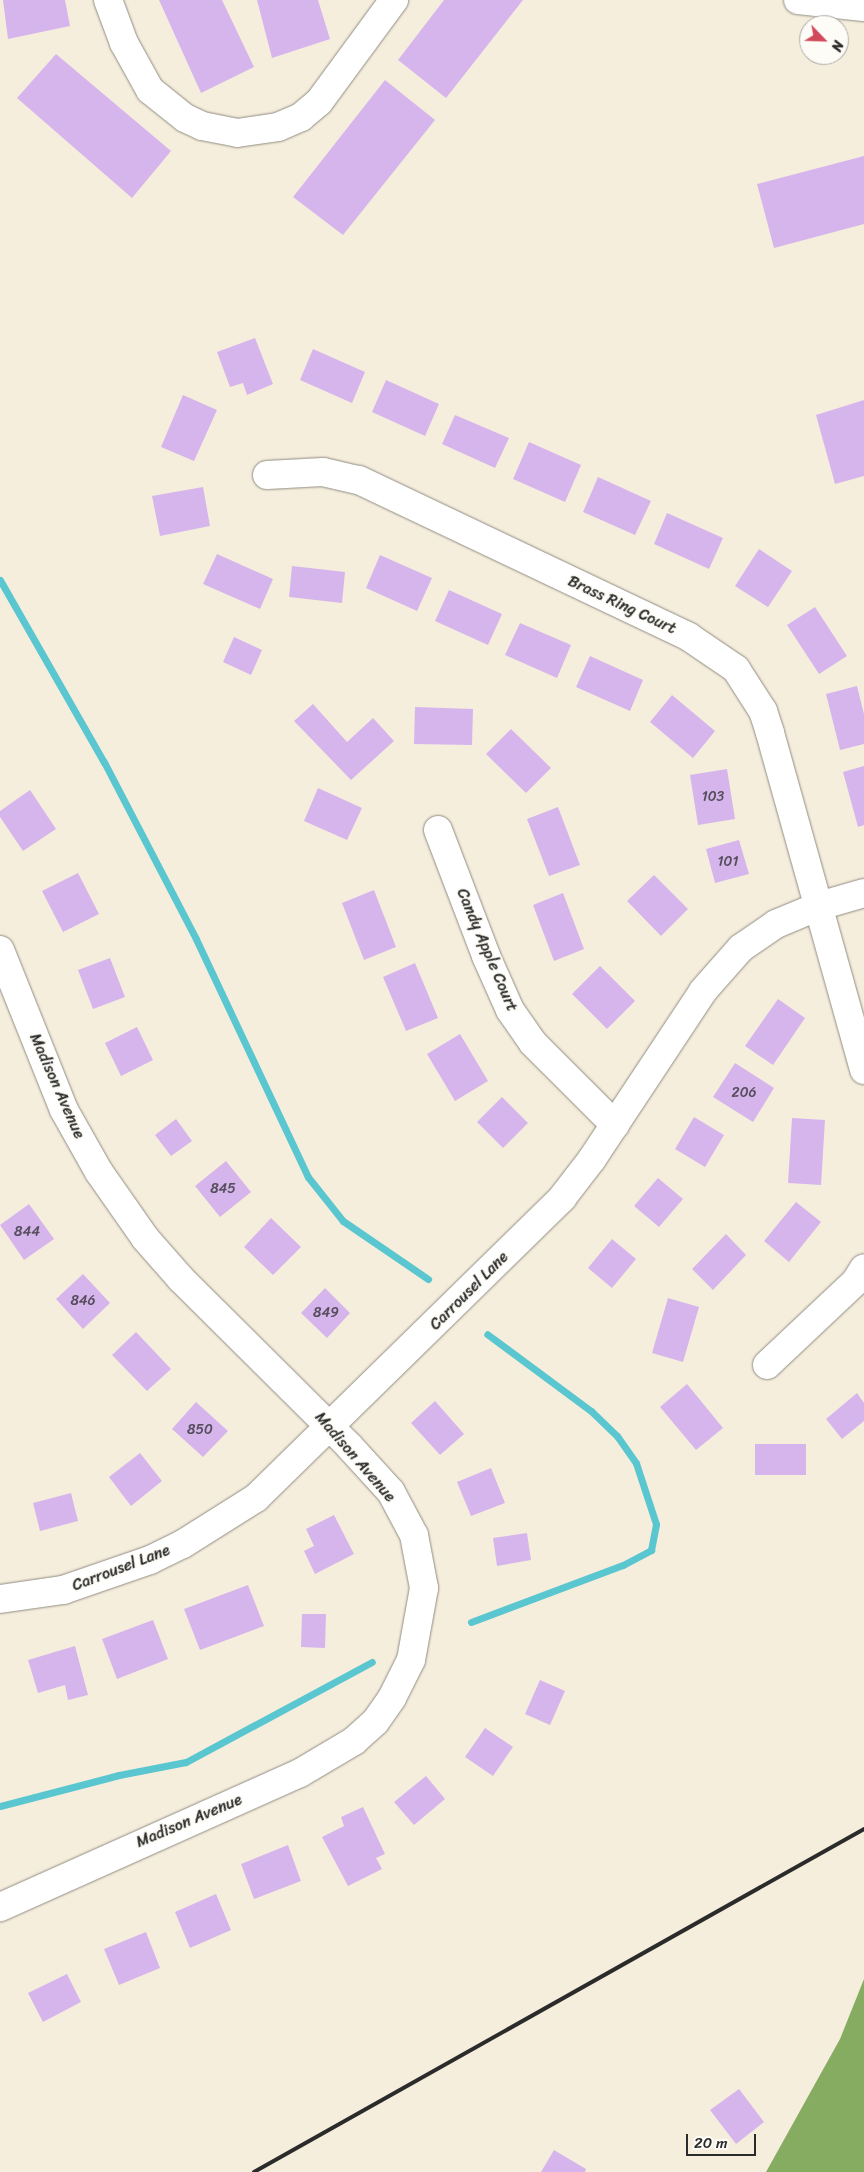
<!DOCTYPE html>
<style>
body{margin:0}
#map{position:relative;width:864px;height:2172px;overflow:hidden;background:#f6eedc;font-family:Sriracha,sans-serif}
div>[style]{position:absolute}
.forest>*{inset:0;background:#86ac61}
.stream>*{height:7px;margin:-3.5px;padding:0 3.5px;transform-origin:3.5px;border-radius:3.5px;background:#59c6d0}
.building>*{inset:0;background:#d6b5ed}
.roads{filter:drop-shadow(0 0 1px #908c84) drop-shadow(0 0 1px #908c84)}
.minor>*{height:28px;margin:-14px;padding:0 14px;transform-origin:14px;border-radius:14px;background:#fff}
.rail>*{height:4px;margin:-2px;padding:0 2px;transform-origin:2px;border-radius:2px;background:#2b2b2b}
span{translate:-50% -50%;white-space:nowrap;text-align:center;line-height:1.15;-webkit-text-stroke:4px #fdfcf7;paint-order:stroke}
.number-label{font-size:14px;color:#564e5c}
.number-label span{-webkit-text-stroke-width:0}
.street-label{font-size:16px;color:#2b2b2b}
.north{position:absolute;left:799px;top:15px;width:50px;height:50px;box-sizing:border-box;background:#fdfcf7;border:1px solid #a9a8a5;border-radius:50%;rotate:114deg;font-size:14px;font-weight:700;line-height:20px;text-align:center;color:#2b2b2b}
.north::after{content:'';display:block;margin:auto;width:18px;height:22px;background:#d1495b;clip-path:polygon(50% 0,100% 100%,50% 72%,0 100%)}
.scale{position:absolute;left:686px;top:2134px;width:70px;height:22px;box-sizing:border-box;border:2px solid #2b2b2b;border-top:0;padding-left:6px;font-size:15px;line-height:18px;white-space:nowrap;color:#2b2b2b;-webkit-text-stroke:4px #fdfcf7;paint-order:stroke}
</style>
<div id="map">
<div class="forest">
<i style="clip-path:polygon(864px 1979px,864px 2172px,766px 2172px,840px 2039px)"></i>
</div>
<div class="stream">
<i style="left:0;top:580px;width:210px;rotate:60.3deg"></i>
<i style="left:104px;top:762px;width:199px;rotate:62.5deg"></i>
<i style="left:196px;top:939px;width:263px;rotate:64.8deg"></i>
<i style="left:308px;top:1177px;width:56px;rotate:51.5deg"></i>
<i style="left:343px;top:1221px;width:103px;rotate:34.3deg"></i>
<i style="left:471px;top:1622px;width:162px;rotate:-20.6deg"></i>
<i style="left:623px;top:1565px;width:32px;rotate:-28deg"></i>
<i style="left:651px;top:1550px;width:26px;rotate:-79deg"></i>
<i style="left:656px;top:1524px;width:64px;rotate:-108.2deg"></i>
<i style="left:636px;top:1463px;width:33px;rotate:-125deg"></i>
<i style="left:617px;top:1436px;width:36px;rotate:-136deg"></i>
<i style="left:591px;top:1411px;width:129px;rotate:-143.5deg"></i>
<i style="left:0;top:1806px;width:123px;rotate:-14.6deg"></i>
<i style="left:119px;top:1775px;width:68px;rotate:-11deg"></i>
<i style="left:186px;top:1762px;width:211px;rotate:-28.3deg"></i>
</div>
<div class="building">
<i style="clip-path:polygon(3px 0,65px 0,70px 26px,8px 39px)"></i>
<i style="clip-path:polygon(159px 0,222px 0,254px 67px,201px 93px)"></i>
<i style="clip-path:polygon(257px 0,318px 0,330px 39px,272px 58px)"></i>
<i style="clip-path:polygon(444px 0,523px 0,446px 98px,398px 60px)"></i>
<i style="clip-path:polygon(56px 54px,171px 151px,132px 198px,17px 98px)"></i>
<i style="clip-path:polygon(385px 80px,435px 120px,343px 235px,293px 197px)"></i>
<i style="clip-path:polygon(864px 156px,864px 224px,774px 248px,757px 184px)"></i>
<i style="clip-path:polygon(255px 338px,273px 384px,247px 395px,243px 383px,230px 387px,217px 352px)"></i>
<i style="clip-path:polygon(313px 349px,365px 372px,352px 403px,300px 380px)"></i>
<i style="clip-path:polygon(386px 380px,439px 404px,425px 436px,372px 412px)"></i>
<i style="clip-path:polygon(183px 395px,217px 410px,194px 461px,161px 447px)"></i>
<i style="clip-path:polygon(864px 400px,864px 476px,835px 484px,816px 415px)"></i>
<i style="clip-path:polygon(455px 415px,509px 438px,495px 468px,442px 444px)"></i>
<i style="clip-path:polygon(529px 442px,581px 465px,565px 502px,513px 479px)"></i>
<i style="clip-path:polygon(598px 477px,651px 501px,635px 535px,583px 512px)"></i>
<i style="clip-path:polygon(203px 487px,210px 526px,160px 536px,152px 496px)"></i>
<i style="clip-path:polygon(667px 513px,723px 538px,709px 569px,654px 544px)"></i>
<i style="clip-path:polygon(759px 549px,792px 571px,768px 607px,735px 586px)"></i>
<i style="clip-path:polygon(217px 554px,273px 579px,260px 609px,203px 584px)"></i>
<i style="clip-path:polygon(380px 555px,432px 578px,417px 611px,366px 588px)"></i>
<i style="clip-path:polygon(292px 566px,345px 572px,342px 603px,289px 597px)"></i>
<i style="clip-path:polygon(449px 590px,502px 614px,488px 645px,435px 621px)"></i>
<i style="clip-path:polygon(815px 607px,847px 656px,819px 674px,787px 625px)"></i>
<i style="clip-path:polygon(520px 623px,571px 645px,557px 678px,505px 655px)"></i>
<i style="clip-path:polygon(234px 637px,262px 650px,251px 675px,223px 662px)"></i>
<i style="clip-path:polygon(590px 656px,643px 680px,630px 711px,576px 687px)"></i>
<i style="clip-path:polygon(857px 686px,864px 714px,864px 744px,840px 750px,826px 694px)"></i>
<i style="clip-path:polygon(672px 695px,715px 731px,693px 758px,650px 722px)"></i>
<i style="clip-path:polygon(313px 704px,347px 742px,373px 718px,394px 741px,351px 780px,294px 721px)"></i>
<i style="clip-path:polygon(415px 707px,473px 709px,472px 745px,414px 744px)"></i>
<i style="clip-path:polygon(511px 729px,551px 768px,526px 793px,486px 754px)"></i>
<i style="clip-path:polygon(864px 766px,864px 825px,858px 827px,843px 772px)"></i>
<i style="clip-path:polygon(727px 769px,735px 819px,698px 825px,690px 775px)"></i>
<i style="clip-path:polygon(318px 788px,362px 808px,347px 840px,304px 821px)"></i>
<i style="clip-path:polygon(30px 790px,56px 829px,23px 851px,0 817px,0 811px)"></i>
<i style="clip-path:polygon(558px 807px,580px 865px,549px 876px,527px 819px)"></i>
<i style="clip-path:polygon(739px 840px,749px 874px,715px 883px,706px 849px)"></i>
<i style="clip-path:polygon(78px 873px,99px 914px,63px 932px,42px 891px)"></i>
<i style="clip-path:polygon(654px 875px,688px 909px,661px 936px,627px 901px)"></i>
<i style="clip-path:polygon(374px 890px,396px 947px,364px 960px,342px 903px)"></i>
<i style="clip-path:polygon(563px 893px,584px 949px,554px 961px,533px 905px)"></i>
<i style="clip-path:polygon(110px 958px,125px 997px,93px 1009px,78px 970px)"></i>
<i style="clip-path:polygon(415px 963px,438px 1018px,406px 1031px,383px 977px)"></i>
<i style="clip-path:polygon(600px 966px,635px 1001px,607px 1029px,572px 994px)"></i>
<i style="clip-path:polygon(778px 999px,805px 1018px,773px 1065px,745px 1046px)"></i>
<i style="clip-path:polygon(137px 1027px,153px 1060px,121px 1076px,105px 1043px)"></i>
<i style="clip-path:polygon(460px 1034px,488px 1081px,455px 1101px,427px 1054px)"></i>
<i style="clip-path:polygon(735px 1063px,774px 1088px,753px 1122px,713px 1097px)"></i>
<i style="clip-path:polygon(502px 1097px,528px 1123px,503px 1148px,477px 1122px)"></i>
<i style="clip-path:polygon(694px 1117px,724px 1135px,705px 1167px,675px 1149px)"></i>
<i style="clip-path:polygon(792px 1118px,825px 1120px,821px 1185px,788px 1183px)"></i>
<i style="clip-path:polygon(176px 1119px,192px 1141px,171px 1156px,155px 1135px)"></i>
<i style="clip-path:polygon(226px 1161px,251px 1192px,220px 1217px,195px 1186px)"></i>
<i style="clip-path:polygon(658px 1178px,683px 1199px,659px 1227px,634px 1206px)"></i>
<i style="clip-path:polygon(796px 1202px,821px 1222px,789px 1262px,764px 1241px)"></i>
<i style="clip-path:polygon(29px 1204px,54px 1239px,24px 1260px,0 1225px)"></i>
<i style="clip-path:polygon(271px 1218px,301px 1247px,273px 1275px,244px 1247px)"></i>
<i style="clip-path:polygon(726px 1234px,746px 1255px,713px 1290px,692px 1269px)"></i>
<i style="clip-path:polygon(612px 1239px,636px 1259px,612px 1288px,588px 1268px)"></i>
<i style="clip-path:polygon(83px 1274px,110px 1303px,83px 1329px,56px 1299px)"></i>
<i style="clip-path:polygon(325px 1288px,350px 1313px,327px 1338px,301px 1313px)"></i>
<i style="clip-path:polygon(668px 1298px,699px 1307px,683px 1362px,652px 1353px)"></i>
<i style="clip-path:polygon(136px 1332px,171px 1369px,147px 1391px,112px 1355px)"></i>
<i style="clip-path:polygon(687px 1384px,723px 1428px,696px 1450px,660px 1407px)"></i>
<i style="clip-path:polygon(857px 1393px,864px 1403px,864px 1421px,842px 1439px,826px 1419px)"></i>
<i style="clip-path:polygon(435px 1401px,464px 1434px,440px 1455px,411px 1423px)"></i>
<i style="clip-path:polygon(196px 1402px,228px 1431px,203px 1457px,172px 1429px)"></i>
<i style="clip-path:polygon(755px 1444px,806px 1444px,806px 1475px,755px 1475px)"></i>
<i style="clip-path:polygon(140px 1453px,162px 1481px,131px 1506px,109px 1477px)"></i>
<i style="clip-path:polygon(491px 1468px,505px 1503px,471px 1516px,457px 1482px)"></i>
<i style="clip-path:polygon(71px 1493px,78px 1521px,40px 1531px,33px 1503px)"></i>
<i style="clip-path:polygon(334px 1515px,354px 1554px,315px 1574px,304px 1551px,314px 1546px,306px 1529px)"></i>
<i style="clip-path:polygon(527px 1533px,531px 1560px,497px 1566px,493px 1538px)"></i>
<i style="clip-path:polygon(248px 1585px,264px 1626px,200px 1650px,184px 1609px)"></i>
<i style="clip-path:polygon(302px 1614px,326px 1614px,325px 1648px,301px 1647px)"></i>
<i style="clip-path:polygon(153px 1620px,168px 1659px,117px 1679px,102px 1639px)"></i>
<i style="clip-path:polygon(75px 1646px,88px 1695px,68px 1700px,65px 1685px,38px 1693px,28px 1660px)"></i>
<i style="clip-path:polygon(540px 1680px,565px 1691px,550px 1725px,525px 1714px)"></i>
<i style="clip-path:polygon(485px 1728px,513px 1747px,493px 1776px,465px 1757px)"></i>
<i style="clip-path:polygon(426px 1776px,445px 1799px,414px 1825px,394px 1802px)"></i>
<i style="clip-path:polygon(363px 1807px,385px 1854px,376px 1858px,382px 1869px,348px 1886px,322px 1837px,344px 1826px,341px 1817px)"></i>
<i style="clip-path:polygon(288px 1845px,301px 1881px,254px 1899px,241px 1864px)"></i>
<i style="clip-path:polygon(216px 1894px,231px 1930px,190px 1948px,175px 1912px)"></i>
<i style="clip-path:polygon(146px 1932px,160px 1968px,119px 1985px,104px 1949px)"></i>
<i style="clip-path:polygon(67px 1974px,81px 2002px,43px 2022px,28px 1993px)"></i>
<i style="clip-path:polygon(739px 2089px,764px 2122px,736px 2144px,710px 2110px)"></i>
<i style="clip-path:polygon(554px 2150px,586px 2169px,585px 2172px,541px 2172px)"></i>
</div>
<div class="roads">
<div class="minor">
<i style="left:108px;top:0;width:46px;rotate:69.6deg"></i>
<i style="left:124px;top:43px;width:54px;rotate:61deg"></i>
<i style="left:150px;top:90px;width:45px;rotate:38.7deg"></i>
<i style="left:185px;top:118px;width:19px;rotate:25deg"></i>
<i style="left:202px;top:126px;width:36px;rotate:11deg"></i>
<i style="left:237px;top:133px;width:41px;rotate:-8.3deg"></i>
<i style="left:278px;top:127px;width:25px;rotate:-23deg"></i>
<i style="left:301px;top:117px;width:23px;rotate:-40deg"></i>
<i style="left:319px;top:102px;width:127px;rotate:-53.7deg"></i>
<i style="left:798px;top:0;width:66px;rotate:6.1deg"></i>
<i style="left:267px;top:475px;width:56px;rotate:-3.1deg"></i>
<i style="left:323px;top:472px;width:37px;rotate:13deg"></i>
<i style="left:359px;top:480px;width:365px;rotate:25.4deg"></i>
<i style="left:689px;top:637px;width:57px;rotate:34.2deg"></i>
<i style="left:736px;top:669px;width:50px;rotate:57.3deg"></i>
<i style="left:763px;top:711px;width:23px;rotate:72deg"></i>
<i style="left:770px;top:733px;width:350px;rotate:74.4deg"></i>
<i style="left:438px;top:830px;width:135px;rotate:69.1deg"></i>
<i style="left:486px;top:956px;width:59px;rotate:66deg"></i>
<i style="left:510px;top:1010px;width:40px;rotate:55.1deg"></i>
<i style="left:533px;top:1043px;width:116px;rotate:45deg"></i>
<i style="left:0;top:950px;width:172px;rotate:68.2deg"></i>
<i style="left:64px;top:1110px;width:71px;rotate:60.6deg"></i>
<i style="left:99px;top:1172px;width:80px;rotate:55.1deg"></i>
<i style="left:145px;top:1238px;width:55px;rotate:48.7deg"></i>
<i style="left:181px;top:1279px;width:237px;rotate:44.8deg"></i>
<i style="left:349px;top:1446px;width:62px;rotate:47.6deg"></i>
<i style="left:391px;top:1492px;width:49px;rotate:61.9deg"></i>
<i style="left:414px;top:1535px;width:54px;rotate:79.3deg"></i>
<i style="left:424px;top:1588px;width:73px;rotate:100.2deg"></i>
<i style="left:411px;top:1660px;width:42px;rotate:116.6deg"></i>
<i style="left:392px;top:1698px;width:29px;rotate:125deg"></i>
<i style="left:375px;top:1722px;width:28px;rotate:138deg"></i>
<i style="left:354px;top:1741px;width:63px;rotate:149.3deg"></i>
<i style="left:300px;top:1773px;width:329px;rotate:155.9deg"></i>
<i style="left:767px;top:1365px;width:122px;rotate:-43.3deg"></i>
<i style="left:856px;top:1281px;width:15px;rotate:-58deg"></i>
<i style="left:0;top:1599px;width:64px;rotate:-8.1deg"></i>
<i style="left:63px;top:1590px;width:92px;rotate:-19deg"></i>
<i style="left:150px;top:1560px;width:37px;rotate:-26deg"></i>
<i style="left:183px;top:1544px;width:86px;rotate:-32.2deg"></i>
<i style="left:256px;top:1498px;width:429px;rotate:-44.4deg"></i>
<i style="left:562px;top:1198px;width:49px;rotate:-52.4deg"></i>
<i style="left:592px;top:1159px;width:201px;rotate:-56.5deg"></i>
<i style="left:703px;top:991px;width:57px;rotate:-48.5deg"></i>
<i style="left:741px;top:948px;width:42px;rotate:-34.4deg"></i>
<i style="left:776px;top:924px;width:47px;rotate:-22.7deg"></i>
<i style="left:819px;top:906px;width:47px;rotate:-16.1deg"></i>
</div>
</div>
<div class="rail">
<i style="left:254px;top:2172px;width:700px;rotate:-29.35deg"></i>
</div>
<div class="number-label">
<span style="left:713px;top:797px">103</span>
<span style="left:728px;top:862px">101</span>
<span style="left:744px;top:1093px">206</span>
<span style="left:223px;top:1189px">845</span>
<span style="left:27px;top:1232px">844</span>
<span style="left:83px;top:1301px">846</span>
<span style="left:326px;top:1313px">849</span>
<span style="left:200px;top:1430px">850</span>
</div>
<div class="street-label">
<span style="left:622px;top:605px;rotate:25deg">Brass Ring Court</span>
<span style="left:487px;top:950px;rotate:67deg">Candy Apple Court</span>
<span style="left:57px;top:1086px;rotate:66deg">Madison Avenue</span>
<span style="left:469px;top:1291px;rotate:-45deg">Carrousel Lane</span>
<span style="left:355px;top:1457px;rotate:49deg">Madison Avenue</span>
<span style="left:121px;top:1568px;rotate:-21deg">Carrousel Lane</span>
<span style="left:189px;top:1821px;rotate:-23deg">Madison Avenue</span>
</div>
<div class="north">N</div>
<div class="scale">20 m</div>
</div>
